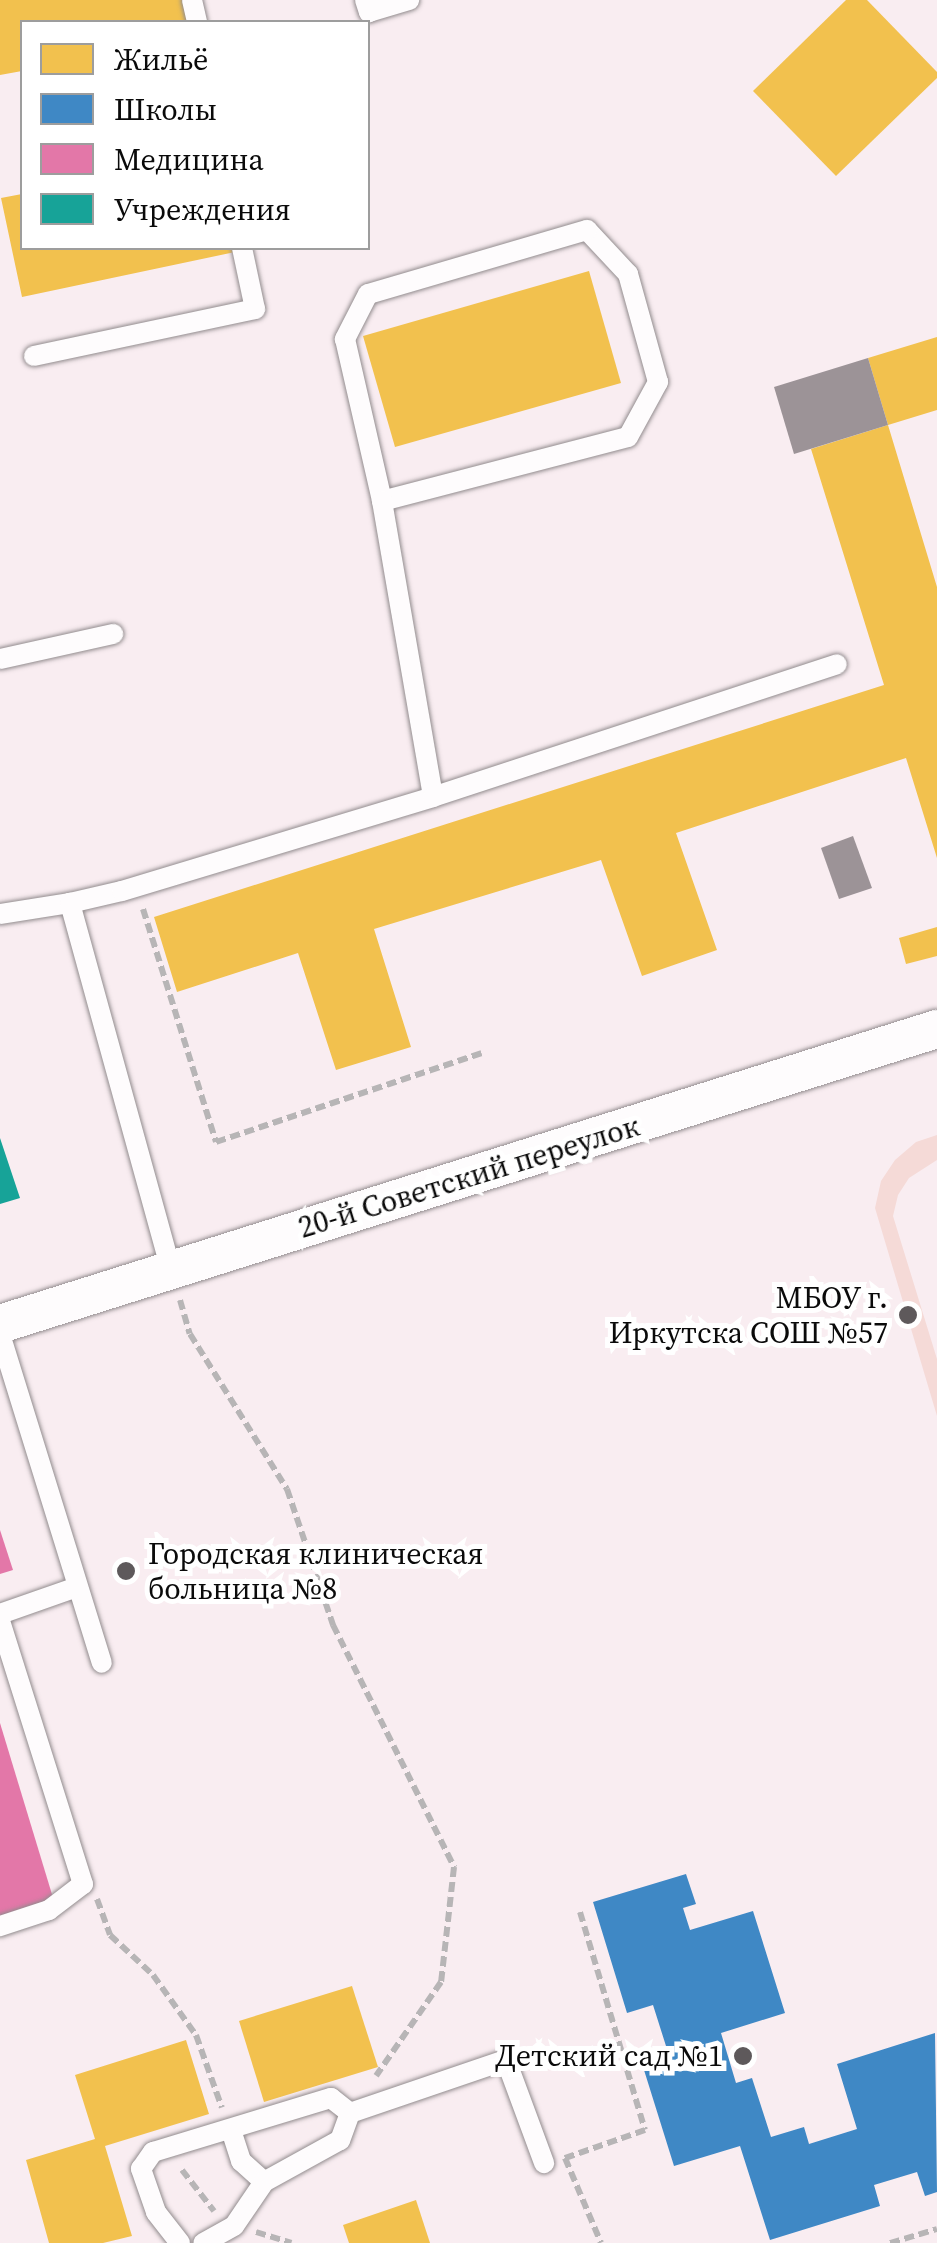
<!DOCTYPE html>
<meta charset="utf-8">
<style>
body{margin:0}
#map{position:relative;width:937px;height:2243px;overflow:hidden;background:#f9edf1;font-family:"Source Serif 4",serif}
div>[style]{position:absolute}
.pitch>*{inset:0;background:#f5dad7}
.homes>*{inset:0;background:#f2c14e}
.schools>*{inset:0;background:#3f88c5}
.health>*{inset:0;background:#e377a8}
.public>*{inset:0;background:#17a398}
.building>*{inset:0;background:#9c9397}
.path>*{height:6px;margin-top:-3px;transform-origin:0;background:repeating-linear-gradient(90deg,#b7b5b6 0 10px,transparent 0 15px)}
.roads{filter:drop-shadow(0 0 2px #928c8e) drop-shadow(0 0 2px #928c8e)}
.lane>*{height:20px;margin:-10px;padding:0 10px;transform-origin:10px;border-radius:10px;background:#fefcfd}
.street>*{height:38px;margin:-19px;padding:0 19px;transform-origin:19px;border-radius:19px;background:#fefcfd}
.dots>*{width:28px;height:28px;translate:-50% -50%;box-sizing:border-box;border:5px solid #fff;border-radius:50%}
span{translate:-50% -50%;white-space:nowrap;text-align:center;line-height:1.15;-webkit-text-stroke:10px #fff;paint-order:stroke}
.street-label{font-size:30px;color:#0a0a0a}
.poi-label{font-size:30px;color:#0a0a0a}
.right{translate:-100% -50%;text-align:right}
.left{translate:0 -50%;text-align:left}
.legend{position:absolute;left:20px;top:20px;width:350px;height:230px;box-sizing:border-box;background:#fff;border:2px solid #9d9d9d;margin:0;padding:12px 18px;list-style:none;font-size:30px;color:#0a0a0a}
.legend li{display:flex;align-items:center;gap:20px;height:50px}
.legend b{width:50px;border:2px solid #9d9d9d}
</style>
<div id="map">
<div class="pitch">
<i style="clip-path:polygon(937px 1135px,937px 1160px,909px 1178px,898px 1195px,893px 1216px,937px 1359px,937px 1416px,875px 1208px,881px 1181px,895px 1160px,916px 1142px)"></i>
</div>
<div class="homes">
<i style="clip-path:polygon(0 0,182px 0,187px 22px,22px 22px,22px 71px,0 75px)"></i>
<i style="clip-path:polygon(846px 0,867px 0,937px 72px,937px 78px,836px 176px,753px 91px)"></i>
<i style="clip-path:polygon(22px 194px,22px 248px,234px 248px,235px 252px,22px 297px,1px 198px)"></i>
<i style="clip-path:polygon(589px 271px,621px 383px,395px 447px,363px 336px)"></i>
<i style="clip-path:polygon(937px 337px,937px 410px,888px 425px,868px 358px)"></i>
<i style="clip-path:polygon(888px 425px,937px 587px,937px 858px,906px 758px,676px 833px,717px 950px,642px 976px,601px 860px,374px 929px,411px 1047px,336px 1070px,298px 953px,177px 992px,154px 917px,884px 685px,811px 449px)"></i>
<i style="clip-path:polygon(937px 927px,937px 956px,906px 964px,899px 938px)"></i>
<i style="clip-path:polygon(352px 1986px,378px 2067px,264px 2102px,239px 2021px)"></i>
<i style="clip-path:polygon(186px 2040px,209px 2114px,105px 2146px,132px 2236px,103px 2243px,49px 2243px,26px 2160px,95px 2139px,75px 2075px)"></i>
<i style="clip-path:polygon(416px 2200px,430px 2243px,349px 2243px,343px 2225px)"></i>
</div>
<div class="schools">
<i style="clip-path:polygon(686px 1874px,696px 1904px,683px 1908px,690px 1930px,753px 1911px,785px 2013px,721px 2033px,736px 2083px,752px 2078px,771px 2137px,804px 2127px,809px 2144px,857px 2129px,837px 2064px,935px 2033px,937px 2192px,925px 2196px,917px 2172px,874px 2185px,880px 2206px,770px 2240px,740px 2146px,674px 2166px,639px 2054px,666px 2046px,653px 2005px,627px 2013px,593px 1902px)"></i>
</div>
<div class="health">
<i style="clip-path:polygon(0 1530px,13px 1570px,0 1574px)"></i>
<i style="clip-path:polygon(0 1723px,54px 1901px,0 1916px)"></i>
</div>
<div class="public">
<i style="clip-path:polygon(0 1138px,20px 1198px,0 1204px)"></i>
</div>
<div class="building">
<i style="clip-path:polygon(868px 358px,888px 425px,794px 454px,774px 387px)"></i>
<i style="clip-path:polygon(853px 836px,872px 888px,839px 899px,821px 848px)"></i>
</div>
<div class="path">
<i style="left:143px;top:909px;width:244px;rotate:72.6deg"></i>
<i style="left:216px;top:1142px;width:280px;rotate:-18.5deg"></i>
<i style="left:180px;top:1300px;width:35px;rotate:74deg"></i>
<i style="left:190px;top:1334px;width:183px;rotate:58deg"></i>
<i style="left:287px;top:1489px;width:144px;rotate:71.3deg"></i>
<i style="left:333px;top:1625px;width:271px;rotate:63.4deg"></i>
<i style="left:454px;top:1867px;width:116px;rotate:96.4deg"></i>
<i style="left:441px;top:1982px;width:114px;rotate:124.7deg"></i>
<i style="left:97px;top:1899px;width:38px;rotate:70deg"></i>
<i style="left:110px;top:1935px;width:59px;rotate:42.9deg"></i>
<i style="left:153px;top:1975px;width:74px;rotate:54.4deg"></i>
<i style="left:196px;top:2035px;width:77px;rotate:70.4deg"></i>
<i style="left:580px;top:1912px;width:227px;rotate:73.4deg"></i>
<i style="left:645px;top:2130px;width:85px;rotate:160.7deg"></i>
<i style="left:565px;top:2158px;width:92px;rotate:67deg"></i>
<i style="left:182px;top:2170px;width:52px;rotate:52deg"></i>
<i style="left:256px;top:2232px;width:37px;rotate:17deg"></i>
<i style="left:890px;top:2243px;width:49px;rotate:-16.6deg"></i>
</div>
<div class="roads">
<div class="lane">
<i style="left:192px;top:0;width:23px;rotate:77deg"></i>
<i style="left:365px;top:0;width:13px;rotate:72deg"></i>
<i style="left:369px;top:12px;width:42px;rotate:-16.7deg"></i>
<i style="left:34px;top:356px;width:226px;rotate:-12deg"></i>
<i style="left:255px;top:309px;width:62px;rotate:-102deg"></i>
<i style="left:382px;top:501px;width:254px;rotate:-14.6deg"></i>
<i style="left:628px;top:437px;width:63px;rotate:-61.4deg"></i>
<i style="left:658px;top:382px;width:112px;rotate:-105.5deg"></i>
<i style="left:628px;top:274px;width:60px;rotate:-133deg"></i>
<i style="left:587px;top:230px;width:228px;rotate:163.7deg"></i>
<i style="left:368px;top:294px;width:51px;rotate:117.1deg"></i>
<i style="left:345px;top:339px;width:166px;rotate:77.1deg"></i>
<i style="left:382px;top:501px;width:300px;rotate:80.2deg"></i>
<i style="left:0;top:659px;width:116px;rotate:-12.5deg"></i>
<i style="left:0;top:914px;width:71px;rotate:-8.9deg"></i>
<i style="left:171px;top:1270px;width:381px;rotate:-105.4deg"></i>
<i style="left:70px;top:903px;width:53px;rotate:-13deg"></i>
<i style="left:122px;top:891px;width:325px;rotate:-16.8deg"></i>
<i style="left:433px;top:797px;width:425px;rotate:-18.2deg"></i>
<i style="left:0;top:1334px;width:344px;rotate:72.8deg"></i>
<i style="left:0;top:1614px;width:82px;rotate:-19.3deg"></i>
<i style="left:0;top:1621px;width:276px;rotate:72.5deg"></i>
<i style="left:83px;top:1884px;width:43px;rotate:142.6deg"></i>
<i style="left:49px;top:1910px;width:52px;rotate:161.9deg"></i>
<i style="left:350px;top:2113px;width:165px;rotate:-18.8deg"></i>
<i style="left:506px;top:2060px;width:110px;rotate:69.7deg"></i>
<i style="left:231px;top:2130px;width:33px;rotate:72deg"></i>
<i style="left:241px;top:2161px;width:31px;rotate:42deg"></i>
<i style="left:180px;top:2243px;width:39px;rotate:-128deg"></i>
<i style="left:156px;top:2212px;width:46px;rotate:-109.2deg"></i>
<i style="left:141px;top:2169px;width:21px;rotate:-55deg"></i>
<i style="left:153px;top:2152px;width:186px;rotate:-16.9deg"></i>
<i style="left:331px;top:2098px;width:24px;rotate:38deg"></i>
<i style="left:350px;top:2113px;width:29px;rotate:110deg"></i>
<i style="left:340px;top:2140px;width:87px;rotate:151.1deg"></i>
<i style="left:264px;top:2182px;width:53px;rotate:124.3deg"></i>
<i style="left:234px;top:2226px;width:35px;rotate:151deg"></i>
</div>
<div class="street">
<i style="left:0;top:1324px;width:982px;rotate:-17.48deg"></i>
</div>
</div>
<div class="dots">
<i style="left:908px;top:1315px;background:#5e595b"></i>
<i style="left:126px;top:1571px;background:#5e595b"></i>
<i style="left:743px;top:2056px;background:#5e595b"></i>
</div>
<div class="street-label">
<span style="left:469px;top:1177px;rotate:-17deg">20-й Советский переулок</span>
</div>
<div class="poi-label">
<span class="right" style="left:888px;top:1315px">МБОУ г.<br>Иркутска СОШ №57</span>
<span class="left" style="left:148px;top:1571px">Городская клиническая<br>больница №8</span>
<span class="right" style="left:723px;top:2056px">Детский сад №1</span>
</div>
<ul class="legend">
<li><b style="height:28px;background:#f2c14e"></b>Жильё</li>
<li><b style="height:28px;background:#3f88c5"></b>Школы</li>
<li><b style="height:28px;background:#e377a8"></b>Медицина</li>
<li><b style="height:28px;background:#17a398"></b>Учреждения</li>
</ul>
</div>
